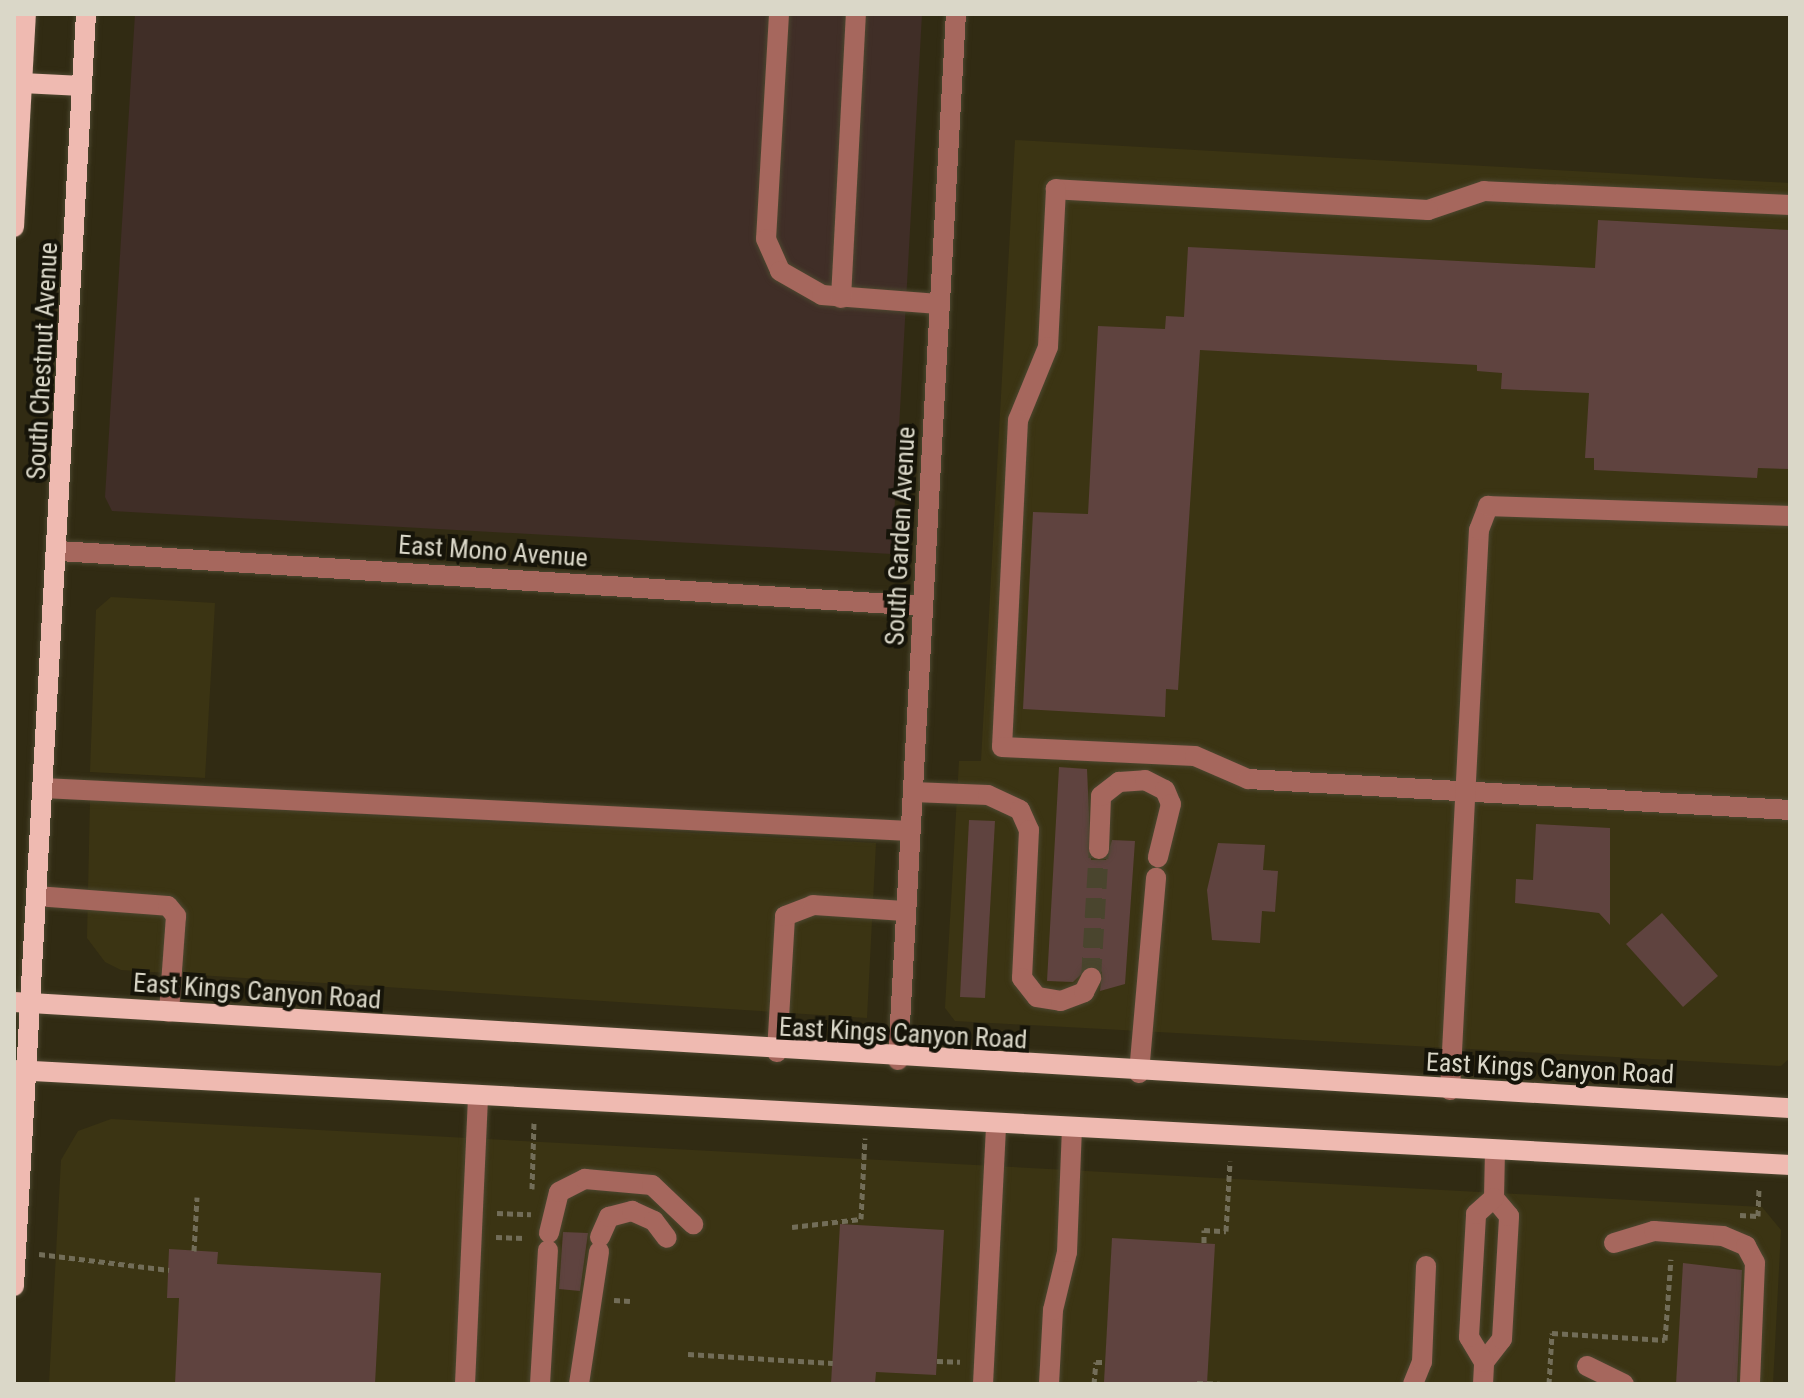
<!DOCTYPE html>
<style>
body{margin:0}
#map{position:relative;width:1804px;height:1398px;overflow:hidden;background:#312b13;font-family:"Roboto Condensed",sans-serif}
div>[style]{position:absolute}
.built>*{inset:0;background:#3b3413}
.education>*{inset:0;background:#402e27}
.building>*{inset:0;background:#5f433f}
.minor-tunnel>*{height:20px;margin-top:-10px;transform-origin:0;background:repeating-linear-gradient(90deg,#4a452e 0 20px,transparent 0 30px)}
.path>*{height:5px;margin-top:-2.5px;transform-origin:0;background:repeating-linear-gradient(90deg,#726d58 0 6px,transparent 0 10px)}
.roads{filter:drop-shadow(0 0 2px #4c4730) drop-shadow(0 0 2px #4c4730)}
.minor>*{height:20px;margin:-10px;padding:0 10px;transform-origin:10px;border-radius:10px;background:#a6675d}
.major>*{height:20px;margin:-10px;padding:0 10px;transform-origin:10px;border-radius:10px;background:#efbab1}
span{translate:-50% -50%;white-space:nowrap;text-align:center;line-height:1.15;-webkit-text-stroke:8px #161409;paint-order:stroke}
.street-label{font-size:26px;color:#dad7c8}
.frame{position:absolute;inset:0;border:16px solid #dad7c8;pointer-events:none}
</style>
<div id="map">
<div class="built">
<i style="clip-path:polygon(1015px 140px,1790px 183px,1790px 1058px,1781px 1066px,955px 1021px,945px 1008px,959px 761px,981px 761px)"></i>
<i style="clip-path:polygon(111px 597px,215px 603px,205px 778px,90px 772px,96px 610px)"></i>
<i style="clip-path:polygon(90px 800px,876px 843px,867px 1018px,121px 970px,105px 962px,87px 938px)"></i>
<i style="clip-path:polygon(111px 1119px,1762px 1207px,1781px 1230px,1773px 1384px,49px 1384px,61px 1160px,78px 1131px)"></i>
</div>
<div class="education">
<i style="clip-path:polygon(135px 14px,922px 14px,892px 554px,112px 511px,105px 497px)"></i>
</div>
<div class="building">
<i style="clip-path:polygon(1598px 220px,1790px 230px,1790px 469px,1758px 468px,1757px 478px,1594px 470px,1594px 458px,1585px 458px,1589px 393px,1501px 389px,1502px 373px,1477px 371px,1477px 365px,1200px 350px,1178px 690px,1166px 689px,1165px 717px,1023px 709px,1033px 512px,1088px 514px,1098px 326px,1165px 329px,1166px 316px,1184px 317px,1188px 247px,1595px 268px)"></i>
<i style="clip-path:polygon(1059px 767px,1087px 769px,1091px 860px,1106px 860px,1112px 840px,1135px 841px,1125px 984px,1100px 991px,1102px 972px,1091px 965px,1073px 982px,1047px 981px)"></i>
<i style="clip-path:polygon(969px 820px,995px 821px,985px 998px,960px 997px)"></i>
<i style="clip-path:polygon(1536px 824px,1610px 828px,1610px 925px,1599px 913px,1515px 903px,1516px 879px,1533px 880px)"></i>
<i style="clip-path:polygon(1218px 843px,1265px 845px,1263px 870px,1278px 871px,1275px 912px,1262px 911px,1260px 943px,1212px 940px,1207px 890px)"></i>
<i style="clip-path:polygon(1662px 913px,1718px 976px,1683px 1007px,1626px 944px)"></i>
<i style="clip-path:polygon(840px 1224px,944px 1230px,936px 1375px,876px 1372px,875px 1384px,831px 1384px)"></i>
<i style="clip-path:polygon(563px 1232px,588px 1233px,580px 1291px,559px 1289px)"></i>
<i style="clip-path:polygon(1112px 1238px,1215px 1244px,1207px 1384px,1104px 1382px)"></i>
<i style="clip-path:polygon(169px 1249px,218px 1252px,217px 1264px,381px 1273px,375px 1384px,175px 1384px,179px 1298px,167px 1298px)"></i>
<i style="clip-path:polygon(1683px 1263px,1742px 1270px,1737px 1384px,1676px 1384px)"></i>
</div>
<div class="minor-tunnel">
<i style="left:1091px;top:978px;width:129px;rotate:-86.5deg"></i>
</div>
<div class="path">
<i style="left:532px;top:1189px;width:66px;rotate:-88.3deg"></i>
<i style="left:497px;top:1213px;width:34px;rotate:2deg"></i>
<i style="left:1740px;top:1215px;width:18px;rotate:3deg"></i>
<i style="left:1758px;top:1216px;width:29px;rotate:-88deg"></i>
<i style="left:792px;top:1227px;width:69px;rotate:-6.6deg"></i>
<i style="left:861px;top:1219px;width:81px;rotate:-87.2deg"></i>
<i style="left:496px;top:1237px;width:30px;rotate:2deg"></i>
<i style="left:1204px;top:1243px;width:13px;rotate:-90deg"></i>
<i style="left:1204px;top:1230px;width:22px;rotate:3deg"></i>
<i style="left:1226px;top:1231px;width:70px;rotate:-86.7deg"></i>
<i style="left:194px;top:1251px;width:54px;rotate:-86.8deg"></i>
<i style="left:39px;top:1254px;width:131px;rotate:7deg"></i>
<i style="left:614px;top:1300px;width:16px;rotate:4deg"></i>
<i style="left:688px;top:1354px;width:145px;rotate:3.6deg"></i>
<i style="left:937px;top:1361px;width:23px;rotate:2deg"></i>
<i style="left:1197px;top:1383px;width:23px;rotate:2deg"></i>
<i style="left:1094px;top:1384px;width:22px;rotate:-85deg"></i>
<i style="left:1096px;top:1362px;width:10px"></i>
<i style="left:1549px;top:1384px;width:51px;rotate:-86.6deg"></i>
<i style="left:1552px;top:1333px;width:113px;rotate:3.5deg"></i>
<i style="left:1665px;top:1340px;width:81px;rotate:-85.8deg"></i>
</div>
<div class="roads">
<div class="minor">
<i style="left:779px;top:14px;width:225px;rotate:93.3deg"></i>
<i style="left:766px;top:239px;width:35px;rotate:66deg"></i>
<i style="left:780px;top:271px;width:48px;rotate:29.7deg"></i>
<i style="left:822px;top:295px;width:117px;rotate:4.4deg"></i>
<i style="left:1790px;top:205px;width:306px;rotate:-177.4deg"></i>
<i style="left:1484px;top:191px;width:59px;rotate:161.3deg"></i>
<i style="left:1428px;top:210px;width:373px;rotate:-176.8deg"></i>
<i style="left:1056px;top:189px;width:158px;rotate:92.9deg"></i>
<i style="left:1048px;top:347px;width:79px;rotate:112.3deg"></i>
<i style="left:1018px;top:420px;width:327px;rotate:92.8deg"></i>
<i style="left:1002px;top:747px;width:193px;rotate:2.7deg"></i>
<i style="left:1195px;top:756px;width:58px;rotate:23.5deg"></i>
<i style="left:1248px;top:779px;width:543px;rotate:3.27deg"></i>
<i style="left:841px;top:298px;width:284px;rotate:-87deg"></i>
<i style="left:59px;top:551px;width:866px;rotate:3.64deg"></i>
<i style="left:43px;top:788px;width:868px;rotate:2.84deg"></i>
<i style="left:913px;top:792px;width:75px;rotate:2.3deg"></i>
<i style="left:988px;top:795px;width:35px;rotate:25deg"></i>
<i style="left:1020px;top:810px;width:22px;rotate:66deg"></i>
<i style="left:1029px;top:830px;width:148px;rotate:92.7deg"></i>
<i style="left:1022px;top:978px;width:24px;rotate:52deg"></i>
<i style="left:1037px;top:997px;width:24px;rotate:9deg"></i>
<i style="left:1061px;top:1001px;width:25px;rotate:-21deg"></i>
<i style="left:1084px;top:992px;width:16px;rotate:-63deg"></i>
<i style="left:1099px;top:849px;width:53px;rotate:-87.8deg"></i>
<i style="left:1101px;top:796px;width:23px;rotate:-38deg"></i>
<i style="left:1119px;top:782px;width:26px;rotate:-4deg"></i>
<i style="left:1145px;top:780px;width:22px;rotate:27deg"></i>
<i style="left:1165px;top:790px;width:15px;rotate:67deg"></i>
<i style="left:1171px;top:804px;width:55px;rotate:103.8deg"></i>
<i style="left:36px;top:896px;width:132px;rotate:4.3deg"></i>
<i style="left:168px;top:906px;width:13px;rotate:51deg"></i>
<i style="left:176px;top:916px;width:96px;rotate:94.2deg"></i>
<i style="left:777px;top:1052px;width:136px;rotate:-86.6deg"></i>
<i style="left:785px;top:916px;width:30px;rotate:-21deg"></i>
<i style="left:813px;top:905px;width:93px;rotate:3.7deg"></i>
<i style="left:898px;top:1060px;width:1048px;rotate:-86.83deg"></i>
<i style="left:1139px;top:1073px;width:196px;rotate:-85deg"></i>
<i style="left:1450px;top:1090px;width:561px;rotate:-87.04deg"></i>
<i style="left:1479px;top:530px;width:26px;rotate:-69deg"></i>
<i style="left:1488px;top:506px;width:302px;rotate:1.9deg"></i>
<i style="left:549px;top:1233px;width:42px;rotate:-76.3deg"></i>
<i style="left:559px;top:1192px;width:29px;rotate:-27deg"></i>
<i style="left:585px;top:1179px;width:67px;rotate:5.1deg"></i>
<i style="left:652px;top:1185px;width:57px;rotate:43.6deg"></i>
<i style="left:600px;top:1237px;width:22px;rotate:-66deg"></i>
<i style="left:609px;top:1217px;width:24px;rotate:-15deg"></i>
<i style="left:632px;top:1211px;width:24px;rotate:24deg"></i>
<i style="left:654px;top:1221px;width:21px;rotate:53deg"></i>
<i style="left:1614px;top:1243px;width:42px;rotate:-16.7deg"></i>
<i style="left:1654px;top:1231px;width:69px;rotate:4.1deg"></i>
<i style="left:1723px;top:1236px;width:25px;rotate:23deg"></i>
<i style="left:1746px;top:1246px;width:19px;rotate:62deg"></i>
<i style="left:1755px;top:1263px;width:121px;rotate:92.4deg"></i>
<i style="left:1484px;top:1362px;width:29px;rotate:-52deg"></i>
<i style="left:1502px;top:1339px;width:123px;rotate:-86.7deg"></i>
<i style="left:1509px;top:1216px;width:23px;rotate:-130deg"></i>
<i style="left:1494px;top:1198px;width:48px;rotate:-88.8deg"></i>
<i style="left:1587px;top:1366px;width:41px;rotate:25.9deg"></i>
<i style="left:465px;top:1384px;width:289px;rotate:-87.4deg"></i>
<i style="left:540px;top:1384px;width:134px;rotate:-86.6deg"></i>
<i style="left:579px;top:1384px;width:134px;rotate:-81.4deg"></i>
<i style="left:983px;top:1384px;width:261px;rotate:-87.1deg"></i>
<i style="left:1049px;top:1384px;width:74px;rotate:-86.9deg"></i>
<i style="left:1053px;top:1310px;width:60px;rotate:-76.4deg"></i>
<i style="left:1067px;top:1252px;width:125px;rotate:-87.7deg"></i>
<i style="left:1413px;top:1384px;width:24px;rotate:-68deg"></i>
<i style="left:1422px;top:1362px;width:96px;rotate:-87.6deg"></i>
<i style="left:1483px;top:1384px;width:22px;rotate:-87deg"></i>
<i style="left:1484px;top:1362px;width:29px;rotate:-121deg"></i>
<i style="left:1469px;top:1337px;width:123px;rotate:-86.7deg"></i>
<i style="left:1476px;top:1214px;width:24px;rotate:-42deg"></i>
</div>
<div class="major">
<i style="left:22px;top:83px;width:60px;rotate:2.9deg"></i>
<i style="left:14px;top:227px;width:213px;rotate:-86.8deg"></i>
<i style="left:14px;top:1002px;width:1779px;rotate:3.42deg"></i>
<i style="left:14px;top:1070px;width:1779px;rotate:3.06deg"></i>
<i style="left:14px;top:1286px;width:1274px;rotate:-86.76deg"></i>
</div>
</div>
<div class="street-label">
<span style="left:43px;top:361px;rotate:-87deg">South Chestnut Avenue</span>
<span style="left:901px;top:536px;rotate:-87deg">South Garden Avenue</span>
<span style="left:493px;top:552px;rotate:4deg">East Mono Avenue</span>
<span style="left:257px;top:992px;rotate:4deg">East Kings Canyon Road</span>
<span style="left:903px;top:1034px;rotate:3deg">East Kings Canyon Road</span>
<span style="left:1550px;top:1069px;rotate:3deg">East Kings Canyon Road</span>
</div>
<div class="frame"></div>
</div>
